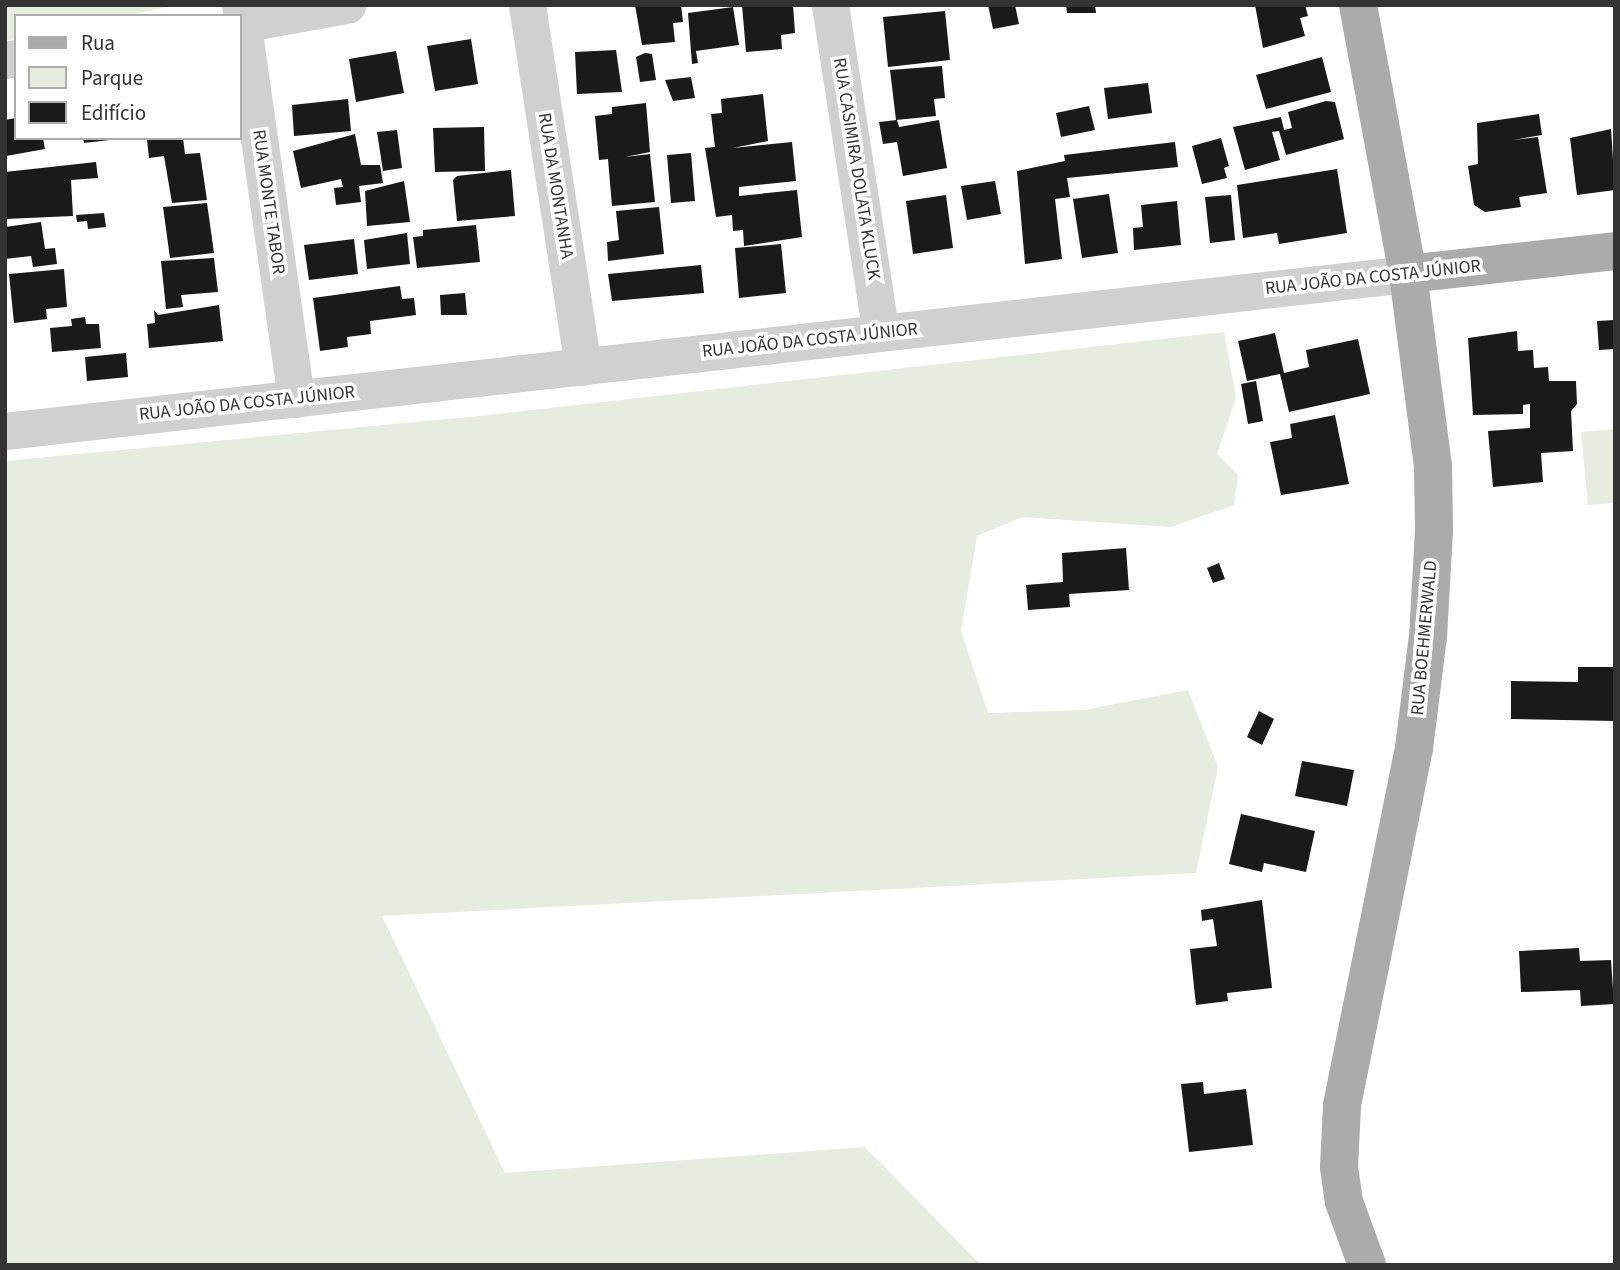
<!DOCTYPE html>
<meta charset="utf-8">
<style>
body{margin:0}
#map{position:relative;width:1620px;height:1270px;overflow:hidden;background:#fff;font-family:"Source Sans 3",sans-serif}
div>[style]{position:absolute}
.green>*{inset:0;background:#e6ecdf}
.building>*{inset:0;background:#1a1a1a}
.minor>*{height:37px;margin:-18.5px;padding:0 18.5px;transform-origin:18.5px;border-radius:18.5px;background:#d0d0d0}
.major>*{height:38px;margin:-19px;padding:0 19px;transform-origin:19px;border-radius:19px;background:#ababab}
span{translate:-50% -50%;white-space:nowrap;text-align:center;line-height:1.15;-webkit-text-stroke:7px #fff;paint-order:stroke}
.street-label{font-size:18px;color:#333}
.frame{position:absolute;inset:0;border:7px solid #333;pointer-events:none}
.legend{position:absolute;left:14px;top:14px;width:228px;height:126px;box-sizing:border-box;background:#fff;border:2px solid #adadad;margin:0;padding:9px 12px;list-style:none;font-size:21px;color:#333}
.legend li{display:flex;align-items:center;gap:14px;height:35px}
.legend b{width:35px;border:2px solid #adadad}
</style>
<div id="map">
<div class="green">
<i style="clip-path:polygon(5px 5px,175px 5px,126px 16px,16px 16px,16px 39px,5px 41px)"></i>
<i style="clip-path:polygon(1224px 332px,1236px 398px,1217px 454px,1238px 475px,1234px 505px,1171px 527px,1022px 517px,977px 536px,961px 631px,988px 713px,1084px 710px,1188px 690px,1218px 767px,1196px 873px,382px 916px,505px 1173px,865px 1147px,981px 1265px,5px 1265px,5px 461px,479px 416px)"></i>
<i style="clip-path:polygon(1615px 429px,1615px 503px,1588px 505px,1581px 432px)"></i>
</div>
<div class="building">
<i style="clip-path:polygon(635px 5px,681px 5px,683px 22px,673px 23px,675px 42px,642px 45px)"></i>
<i style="clip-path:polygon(742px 5px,793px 5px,795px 33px,781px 35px,782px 49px,746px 52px)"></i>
<i style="clip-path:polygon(988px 5px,1015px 5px,1019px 24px,993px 29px)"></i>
<i style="clip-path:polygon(1066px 5px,1095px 5px,1096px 13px,1067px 13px)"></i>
<i style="clip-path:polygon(1255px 5px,1305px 5px,1308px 16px,1300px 18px,1305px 36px,1263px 48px)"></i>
<i style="clip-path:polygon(733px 7px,739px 45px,696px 51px,698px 63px,692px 64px,688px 13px)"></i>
<i style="clip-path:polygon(945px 11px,950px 60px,888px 67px,883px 17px)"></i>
<i style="clip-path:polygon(471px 39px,478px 84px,435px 91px,427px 46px)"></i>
<i style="clip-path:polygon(616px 50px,622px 92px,577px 94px,575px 52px)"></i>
<i style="clip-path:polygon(396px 51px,404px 93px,356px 102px,349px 59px)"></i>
<i style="clip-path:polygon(645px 53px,652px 54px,656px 80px,640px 82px,636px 57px)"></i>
<i style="clip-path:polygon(1322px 57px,1331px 92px,1266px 109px,1256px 75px)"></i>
<i style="clip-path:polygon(942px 66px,945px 98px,934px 99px,936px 116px,896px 120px,890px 70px)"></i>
<i style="clip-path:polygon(691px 77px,695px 98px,673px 101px,665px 80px)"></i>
<i style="clip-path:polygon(1148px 83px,1152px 113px,1108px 119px,1104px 88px)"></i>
<i style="clip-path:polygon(763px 94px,768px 141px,733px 148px,792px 142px,796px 181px,739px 187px,739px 196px,797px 190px,802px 237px,744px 246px,743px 230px,733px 231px,732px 215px,716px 217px,705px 148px,715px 147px,711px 114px,722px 113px,721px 99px)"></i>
<i style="clip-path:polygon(348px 99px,351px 131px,294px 136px,292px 105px)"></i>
<i style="clip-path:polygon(1326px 101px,1335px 102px,1344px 139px,1286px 155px,1279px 131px,1272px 132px,1280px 160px,1245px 170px,1233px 127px,1281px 117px,1284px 130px,1292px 128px,1288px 112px)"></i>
<i style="clip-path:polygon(646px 103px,650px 152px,625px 157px,650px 154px,655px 202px,612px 206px,608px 159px,599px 160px,595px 116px,612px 114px,612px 107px)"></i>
<i style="clip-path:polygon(1089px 106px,1095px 130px,1061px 137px,1056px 113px)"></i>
<i style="clip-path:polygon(1539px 114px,1542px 135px,1513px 140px,1538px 137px,1547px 193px,1519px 197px,1521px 207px,1485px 212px,1474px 205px,1468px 166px,1478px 164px,1477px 123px)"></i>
<i style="clip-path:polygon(16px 118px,16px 138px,43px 138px,45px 149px,6px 156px,5px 120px)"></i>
<i style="clip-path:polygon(897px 120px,899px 127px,939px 120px,947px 168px,903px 176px,897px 142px,883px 144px,879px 122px)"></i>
<i style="clip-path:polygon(484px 127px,485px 171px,435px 172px,433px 128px)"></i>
<i style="clip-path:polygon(1611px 129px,1615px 190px,1577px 195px,1570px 138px)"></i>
<i style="clip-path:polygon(397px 130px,402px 168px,383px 171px,377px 132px)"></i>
<i style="clip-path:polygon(355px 134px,361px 165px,380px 165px,383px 183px,359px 186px,361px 202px,336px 205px,334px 188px,343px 187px,341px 179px,301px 188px,293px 151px)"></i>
<i style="clip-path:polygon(83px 138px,109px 138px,110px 140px,84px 143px)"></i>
<i style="clip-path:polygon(183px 138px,185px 154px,200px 153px,207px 200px,172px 203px,164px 156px,149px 158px,147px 139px)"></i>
<i style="clip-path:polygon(1221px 138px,1229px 166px,1224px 168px,1227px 178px,1202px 184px,1192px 146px)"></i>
<i style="clip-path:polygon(1175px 142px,1178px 167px,1067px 178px,1070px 197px,1055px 199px,1062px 259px,1025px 264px,1017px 171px,1065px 161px,1064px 155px)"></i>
<i style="clip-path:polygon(691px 153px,695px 201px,671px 203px,667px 155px)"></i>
<i style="clip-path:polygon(96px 162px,98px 178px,71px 180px,73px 216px,5px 219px,5px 172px)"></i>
<i style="clip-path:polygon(1337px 169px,1347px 233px,1279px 244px,1277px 233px,1243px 238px,1237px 185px)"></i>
<i style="clip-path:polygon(511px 170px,515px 216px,457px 221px,453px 180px,457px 176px)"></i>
<i style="clip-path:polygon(404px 181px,410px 222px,367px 226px,365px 191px)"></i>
<i style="clip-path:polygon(995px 181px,1001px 214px,967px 220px,961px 186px)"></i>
<i style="clip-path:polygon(1109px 194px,1118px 253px,1082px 258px,1073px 199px)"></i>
<i style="clip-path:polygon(946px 195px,953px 248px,913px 254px,906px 201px)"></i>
<i style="clip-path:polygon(1231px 195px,1235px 240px,1210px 243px,1205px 197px)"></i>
<i style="clip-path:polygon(1177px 201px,1181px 245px,1134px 250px,1133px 228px,1143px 227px,1141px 205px)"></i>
<i style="clip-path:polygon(207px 203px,214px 253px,170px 258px,163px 207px)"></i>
<i style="clip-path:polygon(659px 207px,664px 254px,608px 261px,607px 242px,619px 240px,616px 211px)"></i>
<i style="clip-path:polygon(104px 213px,106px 227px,88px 229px,87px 221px,77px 222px,76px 215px)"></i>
<i style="clip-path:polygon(41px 222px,45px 249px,55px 248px,57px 264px,33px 267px,31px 256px,5px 259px,5px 227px)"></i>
<i style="clip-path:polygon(476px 225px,480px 262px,417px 268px,413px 237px,423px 236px,423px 230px)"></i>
<i style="clip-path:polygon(407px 233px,410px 264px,367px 269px,364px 240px)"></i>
<i style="clip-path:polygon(354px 239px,358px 274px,309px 280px,304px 245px)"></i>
<i style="clip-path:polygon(781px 244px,786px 293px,739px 298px,735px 248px)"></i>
<i style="clip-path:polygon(214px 258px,218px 292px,181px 295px,183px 307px,166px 309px,161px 261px)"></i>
<i style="clip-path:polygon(701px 265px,704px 293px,612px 301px,608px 274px)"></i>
<i style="clip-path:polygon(64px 269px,67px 307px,46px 309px,47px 319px,14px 323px,9px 274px)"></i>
<i style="clip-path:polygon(400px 286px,402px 299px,414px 298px,416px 315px,370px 321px,371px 334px,347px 337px,348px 347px,320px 351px,313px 298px)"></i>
<i style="clip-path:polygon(465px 293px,467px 315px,441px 315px,440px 295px)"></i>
<i style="clip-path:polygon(219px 305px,223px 341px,149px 348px,147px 324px,155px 323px,154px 310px,158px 315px)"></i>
<i style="clip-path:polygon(85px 317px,86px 324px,99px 324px,101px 348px,52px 352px,50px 328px,72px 326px,71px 319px)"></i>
<i style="clip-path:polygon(1615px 320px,1615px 349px,1599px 350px,1597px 321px)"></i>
<i style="clip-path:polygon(1517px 331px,1518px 351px,1533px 350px,1534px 368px,1548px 367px,1549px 381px,1576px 381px,1577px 404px,1571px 411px,1573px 451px,1541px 453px,1543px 482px,1493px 487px,1488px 431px,1530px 428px,1530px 404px,1523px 405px,1523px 414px,1473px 415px,1468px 338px)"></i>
<i style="clip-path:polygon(1275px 333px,1284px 373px,1309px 367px,1306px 350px,1358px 339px,1370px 394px,1289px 412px,1280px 374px,1247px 381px,1238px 341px)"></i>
<i style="clip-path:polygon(126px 353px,128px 377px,87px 381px,85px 357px)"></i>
<i style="clip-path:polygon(1256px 381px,1263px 421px,1248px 424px,1241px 384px)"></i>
<i style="clip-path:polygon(1335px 415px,1349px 484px,1281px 495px,1270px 442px,1292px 438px,1290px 424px)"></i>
<i style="clip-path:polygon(1126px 548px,1129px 590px,1069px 594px,1070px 607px,1028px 610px,1026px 585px,1063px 582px,1062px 553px)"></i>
<i style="clip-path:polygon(1219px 563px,1225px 579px,1213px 583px,1207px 568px)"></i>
<i style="clip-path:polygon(1578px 667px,1615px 667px,1615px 721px,1511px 719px,1511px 681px,1578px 682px)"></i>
<i style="clip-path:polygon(1259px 711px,1274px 719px,1262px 745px,1247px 737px)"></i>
<i style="clip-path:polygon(1302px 761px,1354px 770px,1347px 806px,1295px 796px)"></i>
<i style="clip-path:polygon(1241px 814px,1315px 831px,1306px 872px,1264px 863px,1262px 872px,1229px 864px)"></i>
<i style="clip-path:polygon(1262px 900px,1272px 988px,1227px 993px,1228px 1001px,1196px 1005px,1190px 949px,1217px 946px,1213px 919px,1202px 921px,1201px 910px)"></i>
<i style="clip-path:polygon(1579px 948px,1580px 961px,1611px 960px,1614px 1004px,1581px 1006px,1580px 990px,1521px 992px,1519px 951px)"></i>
<i style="clip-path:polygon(1203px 1082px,1204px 1094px,1246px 1089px,1253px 1145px,1189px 1152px,1181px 1084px)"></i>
</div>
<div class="minor">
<i style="left:240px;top:5px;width:398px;rotate:81.9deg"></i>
<i style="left:527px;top:5px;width:366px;rotate:81.2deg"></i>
<i style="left:830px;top:5px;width:332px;rotate:81.2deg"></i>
<i style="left:240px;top:24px;width:109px;rotate:-10.1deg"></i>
<i style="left:5px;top:60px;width:11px;rotate:-10deg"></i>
<i style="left:5px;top:431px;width:1412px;rotate:-6.39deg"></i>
</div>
<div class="major">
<i style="left:1358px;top:5px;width:274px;rotate:79.5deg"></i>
<i style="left:1408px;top:274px;width:194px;rotate:82.6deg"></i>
<i style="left:1433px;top:466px;width:64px;rotate:89.1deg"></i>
<i style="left:1434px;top:530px;width:106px;rotate:93.2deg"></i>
<i style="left:1428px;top:636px;width:113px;rotate:97.1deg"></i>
<i style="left:1414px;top:748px;width:365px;rotate:101.4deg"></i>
<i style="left:1342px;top:1106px;width:61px;rotate:92.8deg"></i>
<i style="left:1339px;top:1167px;width:35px;rotate:82deg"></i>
<i style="left:1344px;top:1202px;width:67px;rotate:69.9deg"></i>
<i style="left:1408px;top:274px;width:208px;rotate:-6.3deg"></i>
</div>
<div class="street-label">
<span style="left:856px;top:169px;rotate:81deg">RUA CASIMIRA DOLATA KLUCK</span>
<span style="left:555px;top:186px;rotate:81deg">RUA DA MONTANHA</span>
<span style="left:268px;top:202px;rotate:82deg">RUA MONTE TABOR</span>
<span style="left:1373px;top:278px;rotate:-6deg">RUA JOÃO DA COSTA JÚNIOR</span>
<span style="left:810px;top:341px;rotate:-6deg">RUA JOÃO DA COSTA JÚNIOR</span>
<span style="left:247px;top:404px;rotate:-6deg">RUA JOÃO DA COSTA JÚNIOR</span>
<span style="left:1425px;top:638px;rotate:-85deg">RUA BOEHMERWALD</span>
</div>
<div class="frame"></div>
<ul class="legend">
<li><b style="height:9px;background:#ababab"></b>Rua</li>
<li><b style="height:19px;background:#e6ecdf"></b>Parque</li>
<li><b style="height:19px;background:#1a1a1a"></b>Edifício</li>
</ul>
</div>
